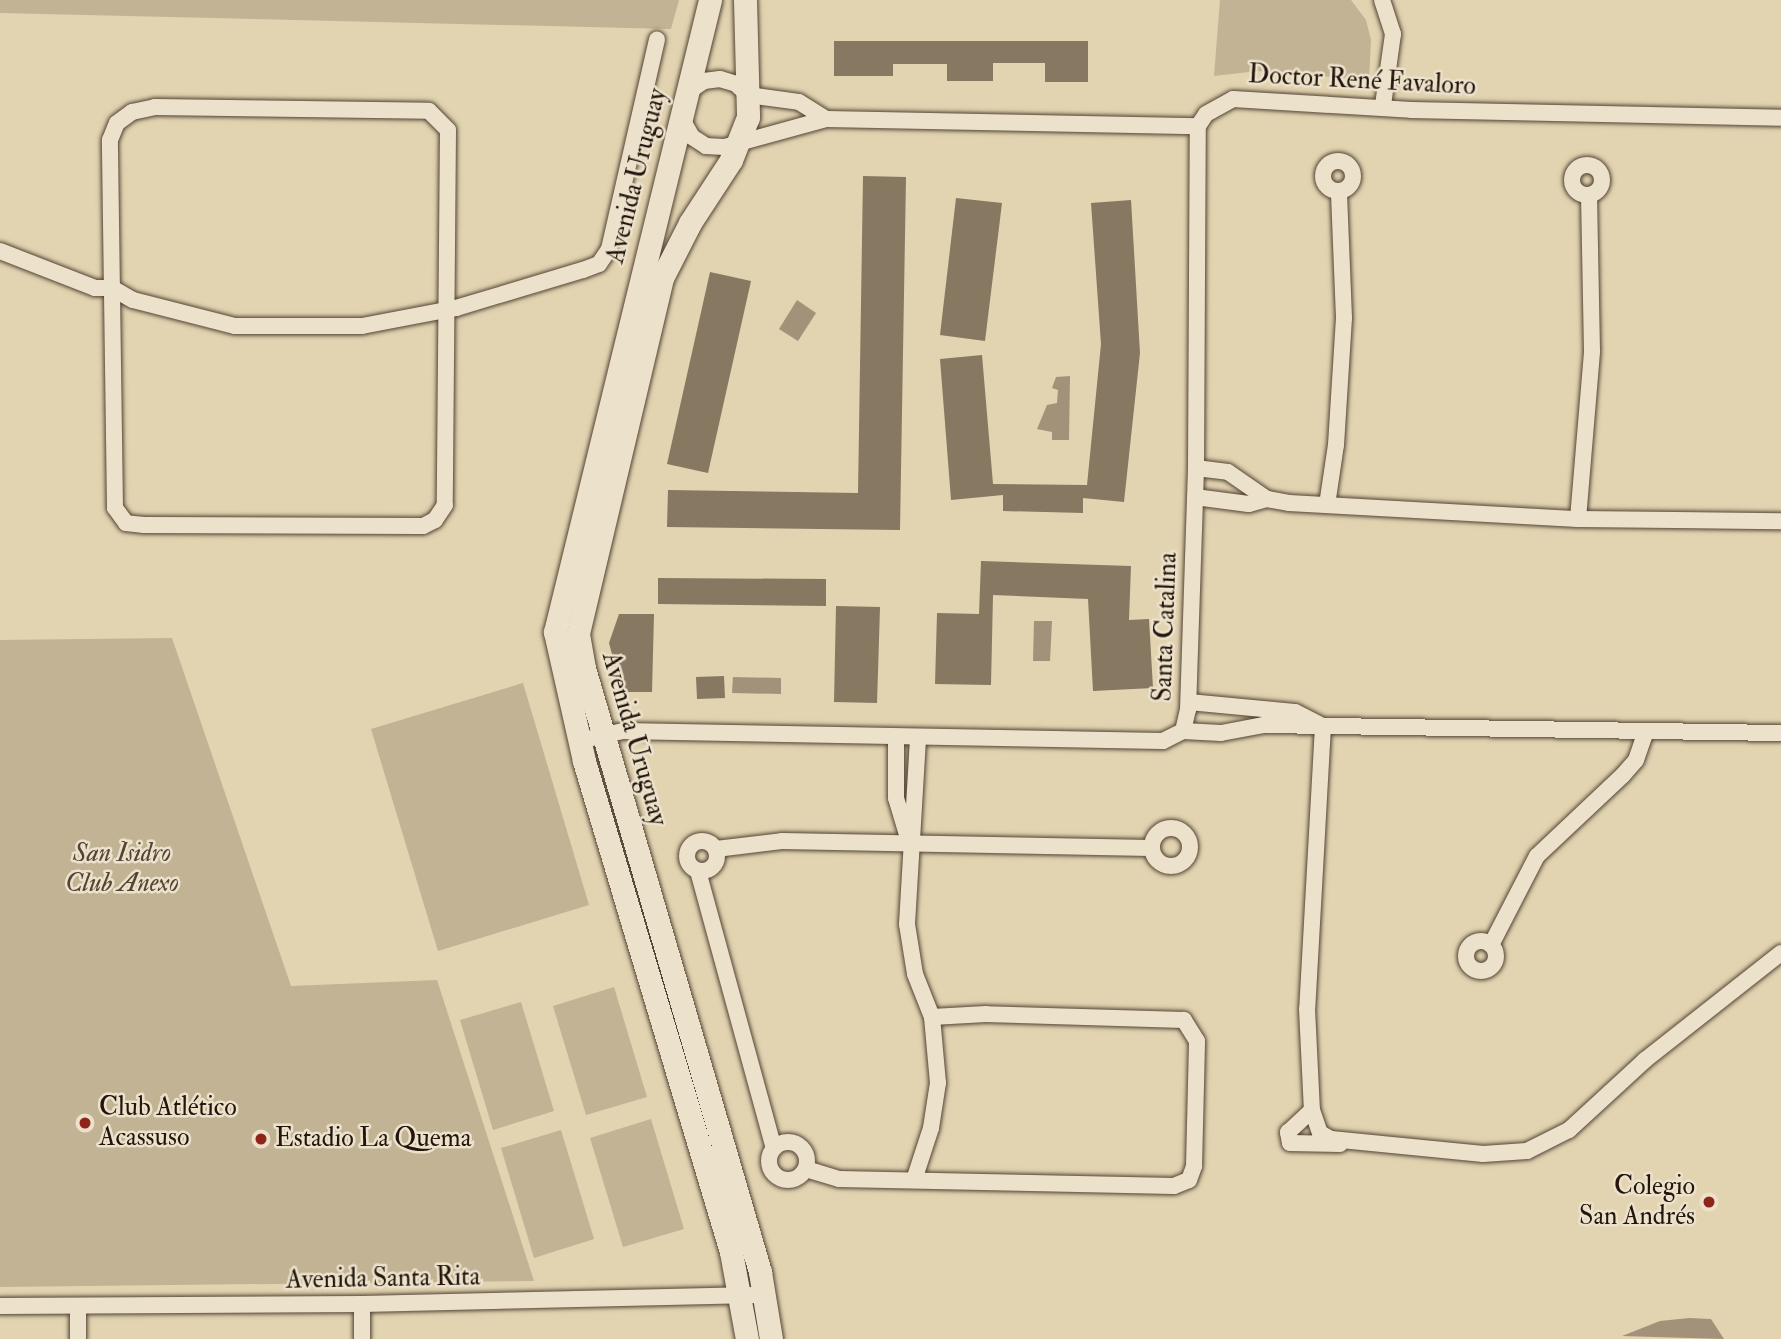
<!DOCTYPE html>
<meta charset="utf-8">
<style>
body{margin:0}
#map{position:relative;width:1781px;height:1339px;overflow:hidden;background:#e2d3b1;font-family:"IM FELL Double Pica",serif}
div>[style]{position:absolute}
.green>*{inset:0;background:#c2b395}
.water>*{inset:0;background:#a19279}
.building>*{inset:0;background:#867861}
.roads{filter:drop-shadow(0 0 2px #534434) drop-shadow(0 0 2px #534434)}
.minor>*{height:16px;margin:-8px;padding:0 8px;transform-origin:8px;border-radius:8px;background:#ece2cc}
.minor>.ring{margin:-8px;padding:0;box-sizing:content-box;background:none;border:16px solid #ece2cc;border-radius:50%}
.secondary>*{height:23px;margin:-11.5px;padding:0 11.5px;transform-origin:11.5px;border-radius:11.5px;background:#ece2cc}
.dots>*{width:19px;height:19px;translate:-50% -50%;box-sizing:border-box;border:4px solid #ece2cc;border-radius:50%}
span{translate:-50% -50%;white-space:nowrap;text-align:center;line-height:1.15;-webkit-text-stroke:5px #ece2cc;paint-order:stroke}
.street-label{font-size:26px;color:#23150b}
.park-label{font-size:26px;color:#534434;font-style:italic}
.poi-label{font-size:26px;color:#23150b}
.left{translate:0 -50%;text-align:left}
.right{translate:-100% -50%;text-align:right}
</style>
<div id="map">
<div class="green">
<i style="clip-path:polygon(0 0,679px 0,671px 29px,0 13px)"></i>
<i style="clip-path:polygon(1220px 0,1351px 0,1366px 20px,1371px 40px,1369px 80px,1258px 71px,1214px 76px)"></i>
<i style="clip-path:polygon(172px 638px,291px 986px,437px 980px,534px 1281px,0 1287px,0 640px)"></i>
<i style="clip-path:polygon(523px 683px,589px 905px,438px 951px,371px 729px)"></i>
<i style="clip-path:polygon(614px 987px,647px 1097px,586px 1115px,553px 1006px)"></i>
<i style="clip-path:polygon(521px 1002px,554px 1111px,493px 1130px,460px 1020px)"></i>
<i style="clip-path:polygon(651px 1119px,684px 1229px,623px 1247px,590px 1138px)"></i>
<i style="clip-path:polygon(561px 1130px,594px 1239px,534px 1258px,501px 1148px)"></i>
</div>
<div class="water">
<i style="clip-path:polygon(797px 300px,816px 313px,798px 341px,779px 329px)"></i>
<i style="clip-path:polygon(1070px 376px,1069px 440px,1052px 440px,1052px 432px,1037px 429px,1047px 405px,1057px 403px,1058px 390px,1052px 388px,1056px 377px)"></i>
<i style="clip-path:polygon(1034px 621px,1052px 621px,1050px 661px,1033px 661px)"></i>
<i style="clip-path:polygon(733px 677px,781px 678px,781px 694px,732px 693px)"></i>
<i style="clip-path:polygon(1689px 1318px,1711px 1319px,1724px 1339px,1622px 1336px,1660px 1321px)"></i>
</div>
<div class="building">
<i style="clip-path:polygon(834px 41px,1088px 41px,1088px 82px,1045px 82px,1045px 63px,993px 63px,993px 81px,947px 81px,947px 64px,893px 64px,893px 76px,834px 76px)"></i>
<i style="clip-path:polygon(863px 176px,906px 177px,900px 530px,667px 527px,668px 490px,858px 493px)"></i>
<i style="clip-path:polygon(956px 198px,1002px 203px,985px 341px,940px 335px)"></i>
<i style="clip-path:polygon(1131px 200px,1140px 353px,1124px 502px,1083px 498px,1083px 513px,1003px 511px,1003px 495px,951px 500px,940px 359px,982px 355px,993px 484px,1087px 485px,1101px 344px,1091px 203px)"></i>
<i style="clip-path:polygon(710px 272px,751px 281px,708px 473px,667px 464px)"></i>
<i style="clip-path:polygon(981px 561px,1131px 566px,1129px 620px,1149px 619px,1153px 688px,1093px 691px,1088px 599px,993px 595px,991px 685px,935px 684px,937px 613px,979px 614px)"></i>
<i style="clip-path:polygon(658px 578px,826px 579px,826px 606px,658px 604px)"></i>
<i style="clip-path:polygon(836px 606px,880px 607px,877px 703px,834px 702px)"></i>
<i style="clip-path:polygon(619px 614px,654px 614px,652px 692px,622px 692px,609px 643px)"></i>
<i style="clip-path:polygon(724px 676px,725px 698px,697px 699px,696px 677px)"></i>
</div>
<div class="roads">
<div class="minor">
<i style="left:1382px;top:0;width:36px;rotate:72deg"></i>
<i style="left:1393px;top:34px;width:72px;rotate:98deg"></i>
<i style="left:720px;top:79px;width:17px;rotate:17deg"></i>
<i style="left:736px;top:84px;width:16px;rotate:43deg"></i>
<i style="left:748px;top:95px;width:51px;rotate:7.8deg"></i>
<i style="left:799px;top:102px;width:32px;rotate:32deg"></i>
<i style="left:826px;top:119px;width:106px;rotate:164.6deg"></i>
<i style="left:724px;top:147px;width:18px;rotate:-177deg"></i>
<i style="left:706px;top:146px;width:17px;rotate:-147deg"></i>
<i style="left:692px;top:137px;width:18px;rotate:-119deg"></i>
<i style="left:683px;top:121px;width:17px;rotate:-87deg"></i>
<i style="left:684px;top:104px;width:16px;rotate:-63deg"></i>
<i style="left:691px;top:90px;width:16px;rotate:-35deg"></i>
<i style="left:704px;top:81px;width:16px;rotate:-7deg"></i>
<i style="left:155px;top:107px;width:274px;rotate:0.8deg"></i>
<i style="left:429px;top:111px;width:27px;rotate:45deg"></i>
<i style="left:448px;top:130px;width:375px;rotate:90.5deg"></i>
<i style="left:445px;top:505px;width:18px;rotate:124deg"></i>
<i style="left:435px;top:520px;width:13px;rotate:153deg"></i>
<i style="left:423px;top:526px;width:279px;rotate:-179.8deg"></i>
<i style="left:144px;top:525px;width:18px;rotate:-174deg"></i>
<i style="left:126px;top:523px;width:19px;rotate:-126deg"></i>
<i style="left:115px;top:508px;width:368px;rotate:-90.8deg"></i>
<i style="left:110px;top:140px;width:18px;rotate:-68deg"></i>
<i style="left:117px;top:123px;width:19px;rotate:-36deg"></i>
<i style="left:132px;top:112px;width:24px;rotate:-12deg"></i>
<i style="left:826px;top:119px;width:372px;rotate:1.1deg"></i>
<i style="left:1198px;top:126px;width:14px;rotate:-56deg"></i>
<i style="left:1206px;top:114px;width:31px;rotate:-29deg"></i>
<i style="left:1233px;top:99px;width:178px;rotate:3.5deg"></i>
<i style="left:1411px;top:110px;width:370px;rotate:1.2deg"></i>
<i class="ring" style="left:1323px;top:161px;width:14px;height:14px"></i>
<i class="ring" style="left:1572px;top:165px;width:14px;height:14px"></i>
<i style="left:0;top:251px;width:102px;rotate:21.3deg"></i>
<i style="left:95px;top:288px;width:17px"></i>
<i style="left:112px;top:288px;width:24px;rotate:30deg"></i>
<i style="left:133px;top:300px;width:105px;rotate:14.3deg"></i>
<i style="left:235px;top:326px;width:127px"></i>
<i style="left:362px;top:326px;width:96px;rotate:-10.8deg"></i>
<i style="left:456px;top:308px;width:133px;rotate:-16.7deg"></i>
<i style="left:583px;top:270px;width:17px;rotate:-21deg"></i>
<i style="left:599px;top:264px;width:18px;rotate:-56deg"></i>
<i style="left:609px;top:249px;width:215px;rotate:-77.1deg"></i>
<i style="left:1196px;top:468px;width:32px;rotate:7deg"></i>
<i style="left:1228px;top:472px;width:47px;rotate:34.7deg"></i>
<i style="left:1267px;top:499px;width:22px;rotate:10deg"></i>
<i style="left:1289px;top:503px;width:289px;rotate:3.2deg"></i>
<i style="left:1578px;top:519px;width:203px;rotate:0.6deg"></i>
<i style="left:1195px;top:497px;width:54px;rotate:7.4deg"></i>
<i style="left:1249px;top:504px;width:19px;rotate:-16deg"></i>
<i style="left:1327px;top:505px;width:61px;rotate:-81.5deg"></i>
<i style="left:1336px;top:445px;width:127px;rotate:-86.4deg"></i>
<i style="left:1344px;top:318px;width:127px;rotate:-92.3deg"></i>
<i style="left:1578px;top:519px;width:169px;rotate:-85.2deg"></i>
<i style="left:1592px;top:351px;width:156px;rotate:-91.1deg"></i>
<i style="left:1189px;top:702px;width:106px;rotate:5.4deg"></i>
<i style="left:1295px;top:712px;width:28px;rotate:27deg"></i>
<i style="left:1323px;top:726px;width:283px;rotate:93.2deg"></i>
<i style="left:1307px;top:1009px;width:101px;rotate:87.2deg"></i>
<i style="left:1312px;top:1110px;width:24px;rotate:71deg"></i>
<i style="left:1320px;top:1133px;width:13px;rotate:29deg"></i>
<i style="left:1331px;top:1139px;width:153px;rotate:5.6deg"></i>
<i style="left:1483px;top:1154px;width:44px;rotate:-3.9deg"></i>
<i style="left:1527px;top:1151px;width:47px;rotate:-26.6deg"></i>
<i style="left:1569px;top:1130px;width:103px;rotate:-42.6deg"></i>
<i style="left:1645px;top:1060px;width:173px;rotate:-38.2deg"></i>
<i style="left:1183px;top:731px;width:38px;rotate:3deg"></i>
<i style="left:1221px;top:733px;width:44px;rotate:-10.5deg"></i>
<i style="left:1264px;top:725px;width:517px;rotate:0.89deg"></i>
<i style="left:896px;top:737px;width:61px;rotate:90deg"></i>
<i style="left:896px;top:798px;width:42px;rotate:73.3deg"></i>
<i style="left:579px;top:741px;width:45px;rotate:-12.8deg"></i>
<i style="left:623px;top:731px;width:540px;rotate:1.06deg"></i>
<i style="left:1163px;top:741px;width:22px;rotate:-27deg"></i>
<i style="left:1183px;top:731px;width:22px;rotate:-77deg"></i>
<i style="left:1188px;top:710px;width:242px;rotate:-88.1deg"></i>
<i style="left:1196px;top:468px;width:342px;rotate:-89.7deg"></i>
<i class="ring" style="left:1152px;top:828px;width:22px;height:22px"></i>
<i class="ring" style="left:687px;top:841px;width:14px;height:14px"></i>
<i style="left:716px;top:849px;width:66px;rotate:-6.9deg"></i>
<i style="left:782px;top:841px;width:369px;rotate:1.1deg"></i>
<i style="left:698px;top:871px;width:287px;rotate:74.7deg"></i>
<i class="ring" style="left:1466px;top:941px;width:14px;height:14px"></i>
<i style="left:1491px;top:945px;width:100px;rotate:-62.7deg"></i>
<i style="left:1537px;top:856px;width:118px;rotate:-43.3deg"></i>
<i style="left:1623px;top:775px;width:20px;rotate:-49deg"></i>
<i style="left:1636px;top:760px;width:28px;rotate:-71deg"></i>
<i style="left:1312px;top:1110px;width:33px;rotate:137deg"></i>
<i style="left:1288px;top:1132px;width:11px;rotate:80deg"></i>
<i style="left:1290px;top:1143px;width:50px;rotate:1.1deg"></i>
<i class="ring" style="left:769px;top:1142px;width:22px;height:22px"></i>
<i style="left:806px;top:1169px;width:34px;rotate:17deg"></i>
<i style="left:839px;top:1179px;width:335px;rotate:1.2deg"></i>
<i style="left:1174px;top:1186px;width:16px;rotate:-22deg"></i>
<i style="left:1189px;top:1180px;width:15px;rotate:-70deg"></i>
<i style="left:1194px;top:1166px;width:125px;rotate:-88.6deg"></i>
<i style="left:1197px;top:1041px;width:25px;rotate:-122deg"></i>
<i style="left:1184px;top:1020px;width:198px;rotate:-178.3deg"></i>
<i style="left:986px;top:1014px;width:54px;rotate:176.8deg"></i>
<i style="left:914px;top:1180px;width:55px;rotate:-71.9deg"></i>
<i style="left:931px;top:1128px;width:46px;rotate:-81.2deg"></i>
<i style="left:938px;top:1083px;width:66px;rotate:-95.2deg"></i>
<i style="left:932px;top:1017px;width:46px;rotate:-111.6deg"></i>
<i style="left:915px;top:974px;width:51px;rotate:-99.1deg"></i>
<i style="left:907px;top:924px;width:187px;rotate:-86.6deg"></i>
<i style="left:0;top:1306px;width:362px;rotate:-0.3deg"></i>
<i style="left:362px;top:1304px;width:404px;rotate:-1.3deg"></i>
<i style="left:78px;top:1306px;width:33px;rotate:90deg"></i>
<i style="left:362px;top:1339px;width:35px;rotate:-90deg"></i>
</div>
<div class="secondary">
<i style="left:710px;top:0;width:651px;rotate:103.78deg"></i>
<i style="left:555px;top:632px;width:132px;rotate:77.3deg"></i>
<i style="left:584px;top:761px;width:513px;rotate:73.33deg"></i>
<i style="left:731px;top:1252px;width:88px;rotate:79.6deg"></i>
<i style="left:745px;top:0;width:117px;rotate:88.5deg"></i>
<i style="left:748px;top:117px;width:46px;rotate:111.6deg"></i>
<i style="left:731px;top:160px;width:75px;rotate:123.1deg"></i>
<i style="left:690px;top:223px;width:62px;rotate:117deg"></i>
<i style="left:662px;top:278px;width:366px;rotate:103.3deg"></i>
<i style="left:578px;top:634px;width:35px;rotate:80deg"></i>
<i style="left:584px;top:668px;width:629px;rotate:73.75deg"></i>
<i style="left:760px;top:1272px;width:68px;rotate:80.7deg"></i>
</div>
</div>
<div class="dots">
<i style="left:85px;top:1123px;background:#8f2418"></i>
<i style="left:261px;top:1139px;background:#8f2418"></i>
<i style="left:1709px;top:1202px;background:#8f2418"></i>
</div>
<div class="street-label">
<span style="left:1362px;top:81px;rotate:3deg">Doctor René Favaloro</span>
<span style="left:637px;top:176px;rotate:-76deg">Avenida Uruguay</span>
<span style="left:1166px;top:627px;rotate:-88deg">Santa Catalina</span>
<span style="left:634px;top:739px;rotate:74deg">Avenida Uruguay</span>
<span style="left:383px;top:1279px;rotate:-1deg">Avenida Santa Rita</span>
</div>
<div class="park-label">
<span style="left:122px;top:869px">San Isidro<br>Club Anexo</span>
</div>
<div class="poi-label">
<span class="left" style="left:99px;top:1123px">Club Atlético<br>Acassuso</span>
<span class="left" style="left:275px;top:1139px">Estadio La Quema</span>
<span class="right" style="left:1695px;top:1202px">Colegio<br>San Andrés</span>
</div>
</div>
